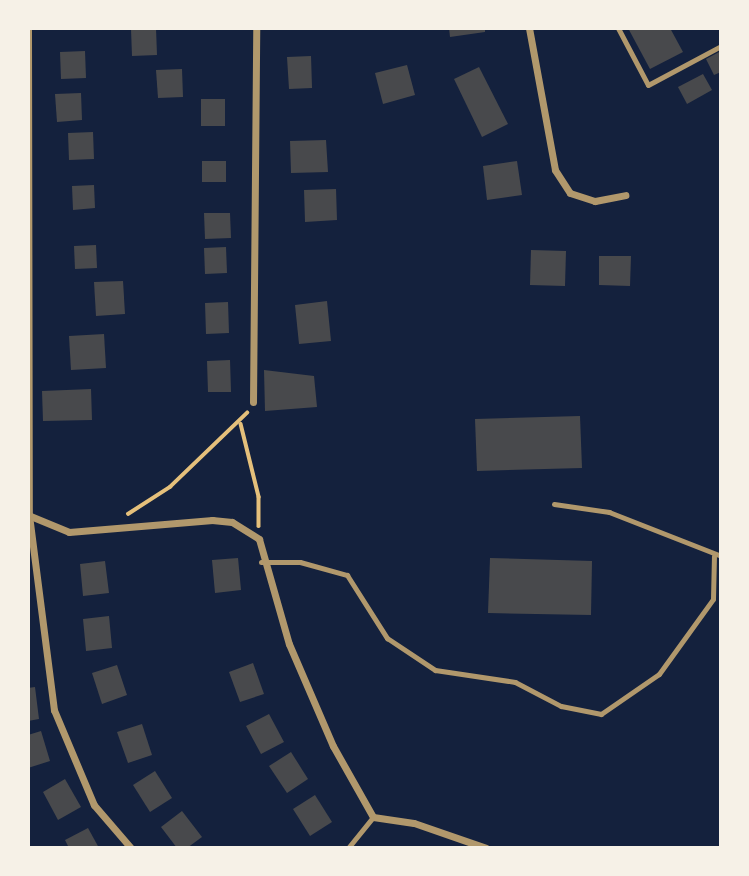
<!DOCTYPE html>
<style>
body{margin:0}
#map{position:relative;width:749px;height:876px;overflow:hidden;background:#14213d;font-family:"Libre Baskerville",serif}
div>[style]{position:absolute}
.building>*{inset:0;background:#48494c}
.path>*{height:3.5px;margin:-1.75px;padding:0 1.75px;transform-origin:1.75px;border-radius:1.75px;background:#e5c07b}
.service>*{height:5px;margin:-2.5px;padding:0 2.5px;transform-origin:2.5px;border-radius:2.5px;background:#b1986c}
.minor>*{height:7px;margin:-3.5px;padding:0 3.5px;transform-origin:3.5px;border-radius:3.5px;background:#b1986c}
span{translate:-50% -50%;white-space:nowrap;text-align:center;line-height:1.15;-webkit-text-stroke:7px #f6f1e7;paint-order:stroke}
.frame{position:absolute;inset:0;border:30px solid #f6f1e7;pointer-events:none}
</style>
<div id="map">
<div class="building">
<i style="clip-path:polygon(156px 28px,157px 55px,132px 56px,131px 29px)"></i>
<i style="clip-path:polygon(449px 28px,485px 28px,485px 32px,450px 37px)"></i>
<i style="clip-path:polygon(628px 28px,670px 28px,683px 52px,650px 69px)"></i>
<i style="clip-path:polygon(85px 51px,86px 78px,61px 79px,60px 52px)"></i>
<i style="clip-path:polygon(721px 51px,721px 72px,714px 75px,706px 59px)"></i>
<i style="clip-path:polygon(311px 56px,312px 88px,289px 89px,287px 57px)"></i>
<i style="clip-path:polygon(407px 65px,415px 95px,383px 104px,375px 73px)"></i>
<i style="clip-path:polygon(479px 67px,508px 124px,482px 137px,454px 79px)"></i>
<i style="clip-path:polygon(182px 69px,183px 97px,158px 98px,156px 70px)"></i>
<i style="clip-path:polygon(703px 74px,712px 90px,687px 104px,678px 87px)"></i>
<i style="clip-path:polygon(81px 93px,82px 120px,57px 122px,55px 94px)"></i>
<i style="clip-path:polygon(201px 99px,225px 99px,225px 126px,201px 126px)"></i>
<i style="clip-path:polygon(93px 132px,94px 159px,69px 160px,68px 133px)"></i>
<i style="clip-path:polygon(326px 140px,328px 172px,291px 173px,290px 141px)"></i>
<i style="clip-path:polygon(202px 161px,226px 161px,226px 182px,202px 182px)"></i>
<i style="clip-path:polygon(517px 161px,522px 195px,487px 200px,483px 166px)"></i>
<i style="clip-path:polygon(94px 185px,95px 208px,73px 210px,72px 186px)"></i>
<i style="clip-path:polygon(336px 189px,337px 220px,305px 222px,304px 190px)"></i>
<i style="clip-path:polygon(204px 213px,230px 213px,231px 238px,205px 239px)"></i>
<i style="clip-path:polygon(96px 245px,97px 268px,75px 269px,74px 246px)"></i>
<i style="clip-path:polygon(226px 247px,227px 273px,205px 274px,204px 248px)"></i>
<i style="clip-path:polygon(531px 250px,566px 251px,565px 286px,530px 285px)"></i>
<i style="clip-path:polygon(599px 256px,631px 256px,630px 286px,599px 285px)"></i>
<i style="clip-path:polygon(123px 281px,125px 314px,96px 316px,94px 282px)"></i>
<i style="clip-path:polygon(327px 301px,331px 341px,299px 344px,295px 305px)"></i>
<i style="clip-path:polygon(228px 302px,229px 333px,206px 334px,205px 303px)"></i>
<i style="clip-path:polygon(104px 334px,106px 368px,71px 370px,69px 336px)"></i>
<i style="clip-path:polygon(230px 360px,231px 392px,208px 392px,207px 361px)"></i>
<i style="clip-path:polygon(264px 370px,314px 376px,317px 407px,265px 411px)"></i>
<i style="clip-path:polygon(91px 389px,92px 420px,43px 421px,42px 391px)"></i>
<i style="clip-path:polygon(580px 416px,582px 468px,477px 471px,475px 419px)"></i>
<i style="clip-path:polygon(238px 558px,241px 590px,215px 593px,212px 560px)"></i>
<i style="clip-path:polygon(490px 558px,592px 561px,591px 615px,488px 613px)"></i>
<i style="clip-path:polygon(105px 561px,109px 593px,83px 596px,80px 564px)"></i>
<i style="clip-path:polygon(109px 616px,112px 648px,86px 651px,83px 619px)"></i>
<i style="clip-path:polygon(253px 663px,264px 694px,240px 702px,229px 672px)"></i>
<i style="clip-path:polygon(117px 665px,127px 695px,102px 704px,92px 673px)"></i>
<i style="clip-path:polygon(35px 687px,39px 719px,28px 721px,28px 688px)"></i>
<i style="clip-path:polygon(269px 714px,284px 742px,261px 754px,246px 726px)"></i>
<i style="clip-path:polygon(142px 724px,152px 755px,128px 763px,117px 732px)"></i>
<i style="clip-path:polygon(41px 731px,50px 761px,28px 768px,28px 735px)"></i>
<i style="clip-path:polygon(291px 752px,308px 779px,287px 793px,269px 766px)"></i>
<i style="clip-path:polygon(155px 771px,172px 798px,150px 812px,133px 785px)"></i>
<i style="clip-path:polygon(65px 779px,81px 807px,58px 820px,43px 792px)"></i>
<i style="clip-path:polygon(315px 795px,332px 822px,310px 836px,293px 809px)"></i>
<i style="clip-path:polygon(182px 811px,202px 837px,187px 848px,177px 848px,161px 827px)"></i>
<i style="clip-path:polygon(88px 828px,99px 848px,69px 848px,65px 840px)"></i>
</div>
<div class="path">
<i style="left:241px;top:424px;width:75px;rotate:76.1deg"></i>
<i style="left:259px;top:497px;width:29px;rotate:90deg"></i>
<i style="left:128px;top:514px;width:50px;rotate:-32.7deg"></i>
<i style="left:170px;top:487px;width:107px;rotate:-43.9deg"></i>
</div>
<div class="service">
<i style="left:618px;top:28px;width:64px;rotate:62.2deg"></i>
<i style="left:648px;top:85px;width:83px;rotate:-28.1deg"></i>
<i style="left:554px;top:504px;width:56px;rotate:8.3deg"></i>
<i style="left:609px;top:512px;width:120px;rotate:21.4deg"></i>
<i style="left:261px;top:562px;width:39px"></i>
<i style="left:300px;top:562px;width:49px;rotate:15.5deg"></i>
<i style="left:347px;top:575px;width:75px;rotate:57.6deg"></i>
<i style="left:387px;top:638px;width:58px;rotate:33.7deg"></i>
<i style="left:435px;top:670px;width:81px;rotate:8.5deg"></i>
<i style="left:515px;top:682px;width:52px;rotate:27.6deg"></i>
<i style="left:561px;top:706px;width:41px;rotate:11.3deg"></i>
<i style="left:601px;top:714px;width:70px;rotate:-34.6deg"></i>
<i style="left:659px;top:674px;width:92px;rotate:-54.2deg"></i>
<i style="left:713px;top:599px;width:43px;rotate:-88.7deg"></i>
<i style="left:348px;top:848px;width:40px;rotate:-51deg"></i>
</div>
<div class="minor">
<i style="left:28px;top:28px;width:487px;rotate:89.9deg"></i>
<i style="left:29px;top:515px;width:197px;rotate:82.7deg"></i>
<i style="left:54px;top:710px;width:103px;rotate:67.2deg"></i>
<i style="left:94px;top:805px;width:57px;rotate:49.3deg"></i>
<i style="left:529px;top:28px;width:144px;rotate:79.6deg"></i>
<i style="left:555px;top:170px;width:27px;rotate:57deg"></i>
<i style="left:570px;top:193px;width:26px;rotate:18deg"></i>
<i style="left:595px;top:201px;width:31px;rotate:-11deg"></i>
<i style="left:253px;top:402px;width:374px;rotate:-89.5deg"></i>
<i style="left:28px;top:515px;width:44px;rotate:22.5deg"></i>
<i style="left:69px;top:532px;width:144px;rotate:-4.8deg"></i>
<i style="left:212px;top:520px;width:20px;rotate:6deg"></i>
<i style="left:232px;top:522px;width:32px;rotate:32deg"></i>
<i style="left:259px;top:539px;width:109px;rotate:74.1deg"></i>
<i style="left:289px;top:644px;width:111px;rotate:66.7deg"></i>
<i style="left:333px;top:746px;width:81px;rotate:60.6deg"></i>
<i style="left:373px;top:817px;width:41px;rotate:8.3deg"></i>
<i style="left:414px;top:823px;width:76px;rotate:19.1deg"></i>
</div>
<div class="frame"></div>
</div>
